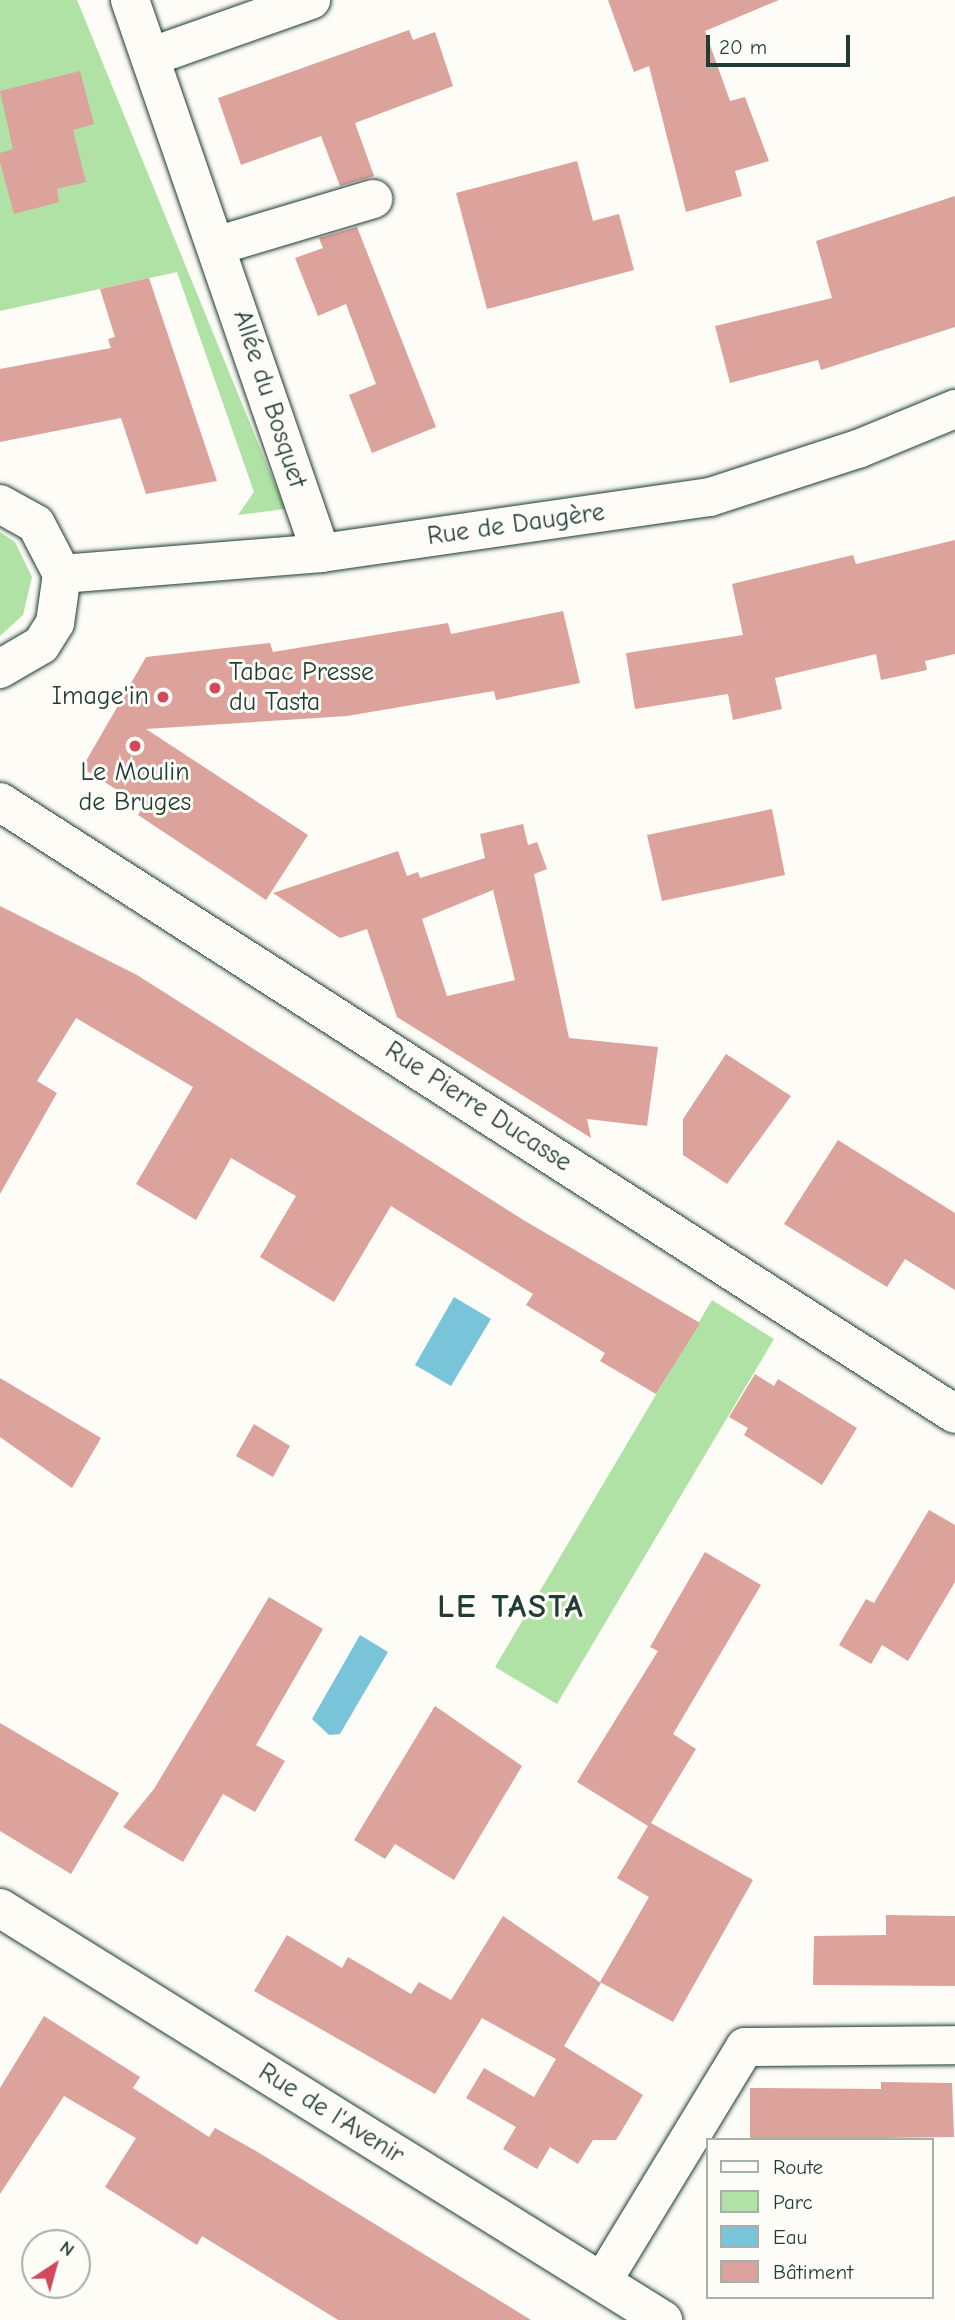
<!DOCTYPE html>
<meta charset="utf-8">
<style>
body{margin:0}
#map{position:relative;width:955px;height:2320px;overflow:hidden;background:#fdfcf7;font-family:"Comic Neue",sans-serif}
div>[style]{position:absolute}
.green>*{inset:0;background:#afe2a4}
.water>*{inset:0;background:#7ac4da}
.building>*{inset:0;background:#dca29c}
.roads{filter:drop-shadow(0 0 2px #1f3d34) drop-shadow(0 0 2px #1f3d34)}
.minor>*{height:38px;margin:-19px;padding:0 19px;transform-origin:19px;border-radius:19px;background:#fdfcf7}
.tertiary>*{height:38px;margin:-19px;padding:0 19px;transform-origin:19px;border-radius:19px;background:#fdfcf7}
.dots>*{width:19px;height:19px;translate:-50% -50%;box-sizing:border-box;border:4px solid #fdfcf7;border-radius:50%}
span{translate:-50% -50%;white-space:nowrap;text-align:center;line-height:1.15;-webkit-text-stroke:6px #fdfcf7;paint-order:stroke}
.street-label{font-size:26px;color:#1f3d34}
.poi-label{font-size:26px;color:#1f3d34}
.left{translate:0 -50%;text-align:left}
.right{translate:-100% -50%;text-align:right}
.district-label{font-size:33px;color:#1f3d34;font-weight:700;letter-spacing:2px}
.legend{position:absolute;left:706px;top:2138px;width:228px;height:161px;box-sizing:border-box;background:#fdfcf7;border:2px solid #a4b0a9;margin:0;padding:9px 12px;list-style:none;font-size:21px;color:#1f3d34}
.legend li{display:flex;align-items:center;gap:14px;height:35px}
.legend b{width:35px;border:2px solid #a4b0a9}
.north{position:absolute;left:21px;top:2229px;width:70px;height:70px;box-sizing:border-box;background:#fdfcf7;border:2px solid #a4b0a9;border-radius:50%;rotate:36deg;font-size:19px;font-weight:700;line-height:28px;text-align:center;color:#1f3d34}
.north::after{content:'';display:block;margin:auto;width:24px;height:32px;background:#d1495b;clip-path:polygon(50% 0,100% 100%,50% 72%,0 100%)}
.scale{position:absolute;left:706px;top:35px;width:144px;height:32px;box-sizing:border-box;border:4px solid #1f3d34;border-top:0;padding-left:9px;font-size:21px;line-height:24px;white-space:nowrap;color:#1f3d34;-webkit-text-stroke:5px #fdfcf7;paint-order:stroke}
</style>
<div id="map">
<div class="green">
<i style="clip-path:polygon(0 0,77px 0,285px 509px,238px 515px,254px 492px,177px 272px,0 311px)"></i>
<i style="clip-path:polygon(0 532px,15px 542px,32px 577px,23px 615px,0 636px)"></i>
<i style="clip-path:polygon(712px 1300px,774px 1339px,557px 1704px,495px 1667px)"></i>
</div>
<div class="water">
<i style="clip-path:polygon(454px 1297px,491px 1319px,451px 1386px,415px 1365px)"></i>
<i style="clip-path:polygon(360px 1635px,388px 1652px,340px 1734px,329px 1735px,312px 1719px)"></i>
</div>
<div class="building">
<i style="clip-path:polygon(608px 0,779px 0,705px 31px,730px 101px,745px 97px,769px 161px,735px 171px,742px 196px,686px 212px,649px 66px,634px 72px)"></i>
<i style="clip-path:polygon(409px 30px,413px 40px,435px 32px,453px 86px,355px 123px,374px 176px,340px 186px,321px 136px,241px 165px,218px 98px)"></i>
<i style="clip-path:polygon(80px 71px,94px 124px,73px 130px,86px 182px,57px 189px,59px 202px,14px 214px,0 162px,0 153px,13px 149px,0 91px)"></i>
<i style="clip-path:polygon(577px 161px,593px 221px,619px 214px,634px 270px,487px 309px,456px 193px)"></i>
<i style="clip-path:polygon(955px 196px,955px 327px,821px 370px,818px 360px,730px 383px,715px 326px,832px 298px,816px 241px)"></i>
<i style="clip-path:polygon(357px 227px,436px 427px,372px 453px,349px 395px,376px 384px,346px 304px,318px 316px,295px 258px,323px 248px,319px 238px)"></i>
<i style="clip-path:polygon(149px 278px,217px 481px,146px 494px,121px 418px,0 442px,0 369px,111px 348px,108px 339px,115px 337px,100px 289px)"></i>
<i style="clip-path:polygon(955px 540px,955px 654px,925px 661px,927px 670px,881px 680px,876px 654px,775px 678px,782px 709px,733px 720px,728px 694px,635px 709px,626px 653px,743px 635px,732px 584px,853px 555px,856px 564px)"></i>
<i style="clip-path:polygon(563px 611px,580px 683px,496px 700px,494px 691px,347px 716px,146px 729px,308px 835px,266px 900px,138px 815px,143px 806px,82px 768px,146px 657px,270px 643px,273px 652px,448px 623px,451px 634px)"></i>
<i style="clip-path:polygon(772px 809px,785px 875px,662px 901px,647px 835px)"></i>
<i style="clip-path:polygon(evenodd,523px 824px,528px 845px,537px 842px,547px 869px,534px 874px,569px 1038px,658px 1047px,647px 1126px,587px 1119px,591px 1138px,522px 1095px,397px 1017px,367px 929px,340px 938px,273px 893px,398px 851px,407px 876px,418px 872px,420px 878px,485px 858px,480px 834px,523px 824px,493px 890px,515px 980px,447px 996px,422px 919px,493px 890px)"></i>
<i style="clip-path:polygon(0 906px,137px 975px,525px 1221px,700px 1323px,656px 1394px,600px 1361px,605px 1353px,526px 1305px,533px 1294px,391px 1206px,334px 1302px,260px 1257px,296px 1196px,231px 1158px,196px 1220px,136px 1184px,193px 1087px,76px 1018px,37px 1081px,57px 1093px,0 1194px)"></i>
<i style="clip-path:polygon(726px 1054px,791px 1096px,727px 1184px,683px 1155px,683px 1119px)"></i>
<i style="clip-path:polygon(838px 1140px,955px 1213px,955px 1290px,905px 1259px,887px 1287px,784px 1224px)"></i>
<i style="clip-path:polygon(755px 1374px,774px 1386px,778px 1379px,857px 1428px,822px 1485px,744px 1435px,748px 1428px,729px 1417px)"></i>
<i style="clip-path:polygon(0 1378px,101px 1438px,72px 1488px,0 1437px)"></i>
<i style="clip-path:polygon(254px 1424px,290px 1446px,273px 1477px,236px 1456px)"></i>
<i style="clip-path:polygon(929px 1510px,955px 1525px,955px 1582px,908px 1661px,882px 1645px,871px 1664px,839px 1645px,866px 1599px,874px 1603px)"></i>
<i style="clip-path:polygon(705px 1552px,761px 1585px,673px 1734px,696px 1749px,651px 1823px,753px 1880px,673px 2022px,600px 1982px,649px 1897px,617px 1878px,648px 1826px,577px 1782px,658px 1651px,650px 1647px)"></i>
<i style="clip-path:polygon(269px 1597px,323px 1629px,256px 1745px,285px 1761px,255px 1812px,223px 1794px,183px 1862px,123px 1827px,154px 1789px)"></i>
<i style="clip-path:polygon(435px 1706px,522px 1766px,454px 1880px,395px 1844px,385px 1859px,354px 1840px)"></i>
<i style="clip-path:polygon(0 1723px,119px 1793px,71px 1874px,0 1831px)"></i>
<i style="clip-path:polygon(886px 1915px,955px 1916px,955px 1986px,813px 1985px,814px 1936px,886px 1935px)"></i>
<i style="clip-path:polygon(503px 1916px,601px 1983px,564px 2046px,643px 2095px,616px 2140px,593px 2140px,578px 2164px,550px 2147px,537px 2169px,503px 2149px,516px 2127px,466px 2098px,484px 2068px,534px 2097px,556px 2059px,482px 2018px,435px 2094px,254px 1991px,287px 1935px,342px 1968px,348px 1957px,411px 1994px,419px 1982px,451px 2000px)"></i>
<i style="clip-path:polygon(44px 2016px,140px 2077px,133px 2088px,209px 2137px,215px 2128px,256px 2151px,531px 2320px,338px 2320px,202px 2236px,197px 2245px,105px 2187px,136px 2138px,64px 2096px,0 2194px,0 2088px)"></i>
<i style="clip-path:polygon(881px 2082px,952px 2083px,954px 2137px,750px 2140px,750px 2088px,881px 2089px)"></i>
</div>
<div class="roads">
<div class="minor">
<i style="left:130px;top:0;width:585px;rotate:70.95deg"></i>
<i style="left:150px;top:57px;width:171px;rotate:-19.5deg"></i>
<i style="left:219px;top:245px;width:161px;rotate:-16.6deg"></i>
<i style="left:62px;top:574px;width:260px;rotate:-4.6deg"></i>
<i style="left:321px;top:553px;width:393px;rotate:-8.2deg"></i>
<i style="left:710px;top:497px;width:156px;rotate:-18deg"></i>
<i style="left:858px;top:449px;width:105px;rotate:-22.4deg"></i>
<i style="left:0;top:802px;width:1134px;rotate:32.65deg"></i>
<i style="left:0;top:1908px;width:781px;rotate:31.86deg"></i>
<i style="left:602px;top:2282px;width:275px;rotate:-58.7deg"></i>
<i style="left:745px;top:2047px;width:210px;rotate:-0.5deg"></i>
</div>
<div class="tertiary">
<i style="left:0;top:504px;width:41px;rotate:29.1deg"></i>
<i style="left:36px;top:524px;width:56px;rotate:62.5deg"></i>
<i style="left:62px;top:574px;width:49px;rotate:98.1deg"></i>
<i style="left:55px;top:623px;width:26px;rotate:122deg"></i>
<i style="left:41px;top:645px;width:48px;rotate:149.7deg"></i>
</div>
</div>
<div class="dots">
<i style="left:215px;top:688px;background:#d1495b"></i>
<i style="left:163px;top:697px;background:#d1495b"></i>
<i style="left:135px;top:746px;background:#d1495b"></i>
</div>
<div class="street-label">
<span style="left:269px;top:399px;rotate:72deg">Allée du Bosquet</span>
<span style="left:516px;top:525px;rotate:-8deg">Rue de Daugère</span>
<span style="left:478px;top:1107px;rotate:33deg">Rue Pierre Ducasse</span>
<span style="left:331px;top:2114px;rotate:32deg">Rue de l'Avenir</span>
</div>
<div class="poi-label">
<span class="left" style="left:229px;top:688px">Tabac Presse<br>du Tasta</span>
<span class="right" style="left:149px;top:697px">Image'in</span>
<span style="left:135px;top:788px">Le Moulin<br>de Bruges</span>
</div>
<div class="district-label">
<span style="left:511px;top:1607px">LE TASTA</span>
</div>
<ul class="legend">
<li><b style="height:9px;background:#fdfcf7"></b>Route</li>
<li><b style="height:19px;background:#afe2a4"></b>Parc</li>
<li><b style="height:19px;background:#7ac4da"></b>Eau</li>
<li><b style="height:19px;background:#dca29c"></b>Bâtiment</li>
</ul>
<div class="north">N</div>
<div class="scale">20 m</div>
</div>
